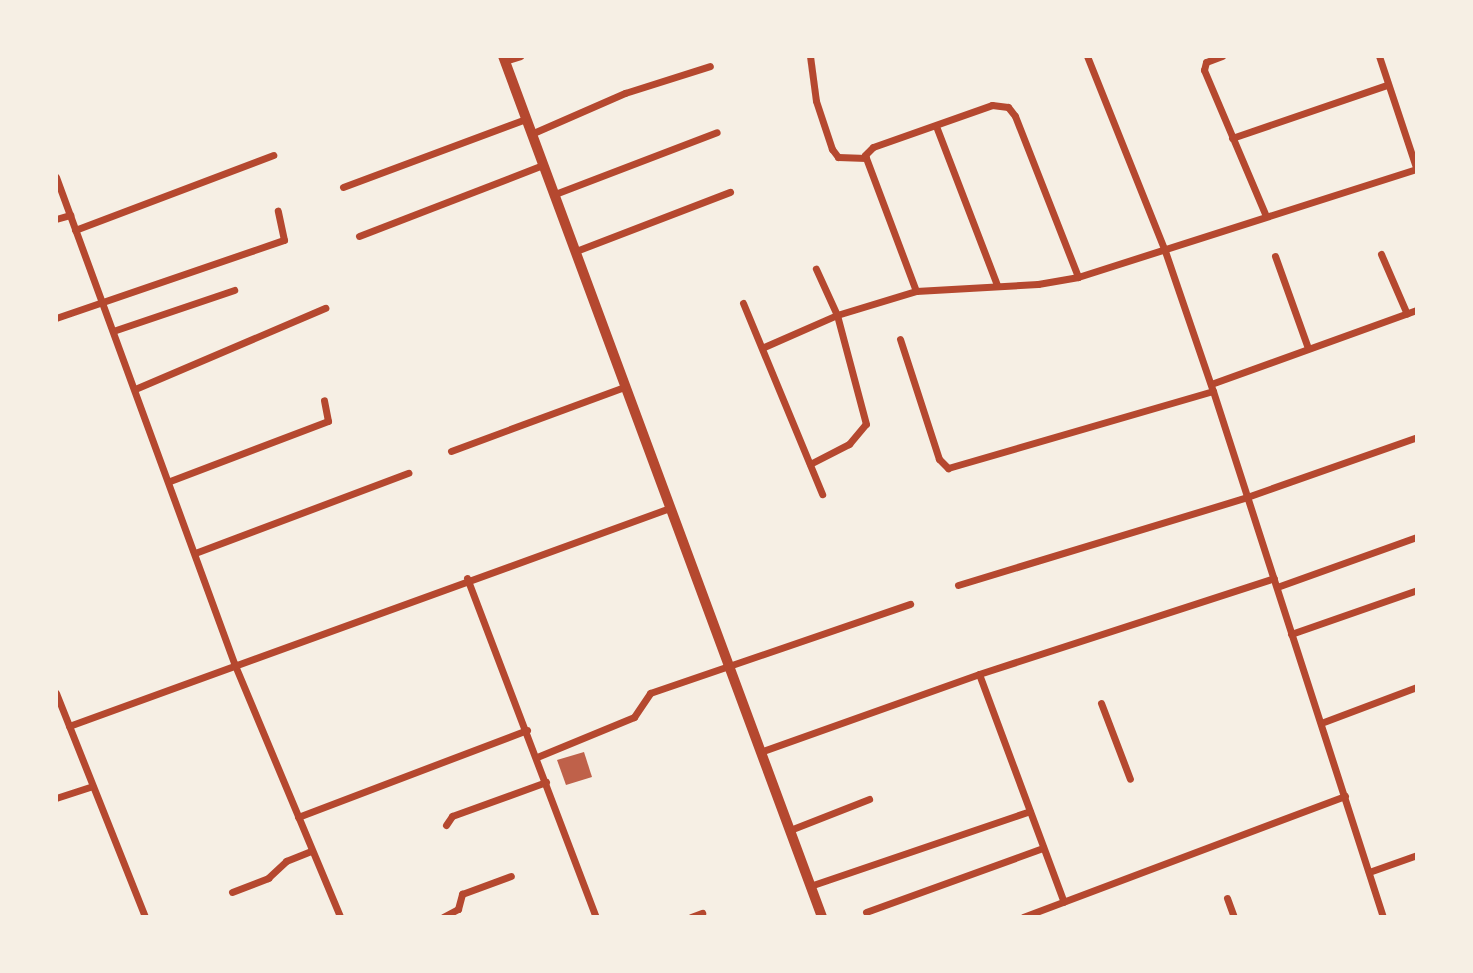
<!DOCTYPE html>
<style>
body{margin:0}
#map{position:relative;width:1473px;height:973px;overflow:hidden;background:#f6efe4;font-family:"Noto Sans",sans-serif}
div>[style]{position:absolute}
.building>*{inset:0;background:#bf614a}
.minor>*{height:7px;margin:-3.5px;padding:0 3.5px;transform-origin:3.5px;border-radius:3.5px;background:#b5482f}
.tertiary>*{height:10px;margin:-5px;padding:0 5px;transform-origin:5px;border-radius:5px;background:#b5482f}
span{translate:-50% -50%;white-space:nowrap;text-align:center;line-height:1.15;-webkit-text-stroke:5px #f6efe4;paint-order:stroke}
.frame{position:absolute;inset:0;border:58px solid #f6efe4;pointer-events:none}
</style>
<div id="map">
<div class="building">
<i style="clip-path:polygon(584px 752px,592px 777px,566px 785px,557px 760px)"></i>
</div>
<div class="minor">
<i style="left:810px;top:56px;width:45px;rotate:82.4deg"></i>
<i style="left:816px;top:101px;width:51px;rotate:71.6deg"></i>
<i style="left:832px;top:149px;width:10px;rotate:53deg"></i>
<i style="left:838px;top:157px;width:28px;rotate:2deg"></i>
<i style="left:1087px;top:56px;width:210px;rotate:68.2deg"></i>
<i style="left:1165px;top:251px;width:148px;rotate:71.1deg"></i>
<i style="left:1213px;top:391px;width:553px;rotate:72.09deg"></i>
<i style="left:1222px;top:56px;width:17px;rotate:159deg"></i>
<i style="left:1206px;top:62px;width:8px;rotate:104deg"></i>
<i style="left:1204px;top:70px;width:156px;rotate:67deg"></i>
<i style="left:1379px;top:56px;width:120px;rotate:71.6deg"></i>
<i style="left:505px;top:61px;width:16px;rotate:-18deg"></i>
<i style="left:936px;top:126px;width:170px;rotate:69deg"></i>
<i style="left:531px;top:134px;width:103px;rotate:-23.6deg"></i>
<i style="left:625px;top:93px;width:89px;rotate:-17.6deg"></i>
<i style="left:1232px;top:138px;width:164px;rotate:-18.9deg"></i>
<i style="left:56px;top:177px;width:518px;rotate:69.88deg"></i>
<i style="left:234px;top:663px;width:275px;rotate:67.3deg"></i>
<i style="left:343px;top:187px;width:195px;rotate:-20.4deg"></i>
<i style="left:555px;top:194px;width:173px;rotate:-20.9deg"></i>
<i style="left:56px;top:219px;width:15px;rotate:-16deg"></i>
<i style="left:75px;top:230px;width:212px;rotate:-20.7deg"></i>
<i style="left:359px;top:236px;width:197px;rotate:-21.1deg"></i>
<i style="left:576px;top:251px;width:165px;rotate:-21deg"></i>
<i style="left:1381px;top:254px;width:65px;rotate:66.6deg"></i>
<i style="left:1275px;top:256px;width:98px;rotate:70.3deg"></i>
<i style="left:916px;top:291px;width:145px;rotate:-110.6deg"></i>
<i style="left:865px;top:155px;width:11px;rotate:-45deg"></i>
<i style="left:873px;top:147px;width:126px;rotate:-19.4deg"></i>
<i style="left:992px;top:105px;width:16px;rotate:7deg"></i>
<i style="left:1008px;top:107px;width:11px;rotate:52deg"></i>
<i style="left:1015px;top:116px;width:173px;rotate:68.6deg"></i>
<i style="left:743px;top:303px;width:207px;rotate:67.5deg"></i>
<i style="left:56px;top:318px;width:241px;rotate:-18.9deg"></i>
<i style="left:284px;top:240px;width:30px;rotate:-102deg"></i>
<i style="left:113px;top:331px;width:128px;rotate:-18.7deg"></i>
<i style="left:900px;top:339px;width:126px;rotate:72deg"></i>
<i style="left:939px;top:459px;width:13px;rotate:45deg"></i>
<i style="left:948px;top:468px;width:276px;rotate:-16.2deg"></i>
<i style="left:764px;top:347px;width:80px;rotate:-23.7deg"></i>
<i style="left:837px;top:315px;width:83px;rotate:-16.9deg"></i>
<i style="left:916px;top:291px;width:122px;rotate:-3.3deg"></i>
<i style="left:1038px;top:284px;width:41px;rotate:-9.9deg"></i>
<i style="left:1078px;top:277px;width:356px;rotate:-17.7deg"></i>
<i style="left:1211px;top:384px;width:219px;rotate:-19.8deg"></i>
<i style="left:135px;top:389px;width:207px;rotate:-23.1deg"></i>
<i style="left:451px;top:451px;width:184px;rotate:-20.3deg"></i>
<i style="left:810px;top:464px;width:44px;rotate:-27.1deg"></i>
<i style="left:849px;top:444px;width:26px;rotate:-50deg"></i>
<i style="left:866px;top:424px;width:113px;rotate:-104.9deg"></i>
<i style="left:837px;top:315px;width:51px;rotate:-114.5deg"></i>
<i style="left:170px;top:481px;width:169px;rotate:-20.8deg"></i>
<i style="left:328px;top:421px;width:21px;rotate:-101deg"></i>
<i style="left:195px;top:553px;width:228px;rotate:-20.6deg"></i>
<i style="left:467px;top:578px;width:363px;rotate:69.2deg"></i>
<i style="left:958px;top:585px;width:302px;rotate:-16.9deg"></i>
<i style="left:1247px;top:497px;width:180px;rotate:-19.4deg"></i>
<i style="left:1277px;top:587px;width:149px;rotate:-19.7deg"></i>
<i style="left:1291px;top:634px;width:133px;rotate:-19.2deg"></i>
<i style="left:979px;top:674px;width:243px;rotate:69.6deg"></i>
<i style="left:56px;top:693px;width:241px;rotate:68.3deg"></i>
<i style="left:1101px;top:703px;width:81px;rotate:69.1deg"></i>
<i style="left:1321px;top:723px;width:103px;rotate:-20.6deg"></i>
<i style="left:69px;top:726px;width:639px;rotate:-19.94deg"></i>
<i style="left:760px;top:752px;width:232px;rotate:-19.6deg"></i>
<i style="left:979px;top:674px;width:310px;rotate:-18deg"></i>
<i style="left:537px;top:757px;width:105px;rotate:-22.4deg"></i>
<i style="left:634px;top:717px;width:29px;rotate:-56deg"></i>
<i style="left:650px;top:693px;width:275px;rotate:-18.9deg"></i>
<i style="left:56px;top:798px;width:38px;rotate:-18deg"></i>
<i style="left:298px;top:817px;width:245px;rotate:-20.8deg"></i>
<i style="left:446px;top:825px;width:11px;rotate:-56deg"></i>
<i style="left:452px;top:816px;width:100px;rotate:-19.9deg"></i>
<i style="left:790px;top:830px;width:85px;rotate:-21.4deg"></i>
<i style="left:1369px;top:872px;width:51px;rotate:-19.5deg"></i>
<i style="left:810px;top:886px;width:232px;rotate:-18.8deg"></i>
<i style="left:232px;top:892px;width:39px;rotate:-21deg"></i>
<i style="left:268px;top:878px;width:25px;rotate:-43deg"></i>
<i style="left:286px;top:861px;width:27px;rotate:-22deg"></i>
<i style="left:1227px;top:898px;width:20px;rotate:70deg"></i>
<i style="left:866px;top:912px;width:188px;rotate:-19.9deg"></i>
<i style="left:443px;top:917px;width:17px;rotate:-28deg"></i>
<i style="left:458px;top:909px;width:16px;rotate:-75deg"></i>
<i style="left:462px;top:894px;width:52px;rotate:-20.2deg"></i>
<i style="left:691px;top:917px;width:12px;rotate:-20deg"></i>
<i style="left:1023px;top:917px;width:344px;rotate:-20.6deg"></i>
</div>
<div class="tertiary">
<i style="left:503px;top:56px;width:918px;rotate:69.67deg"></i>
</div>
<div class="frame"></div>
</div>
